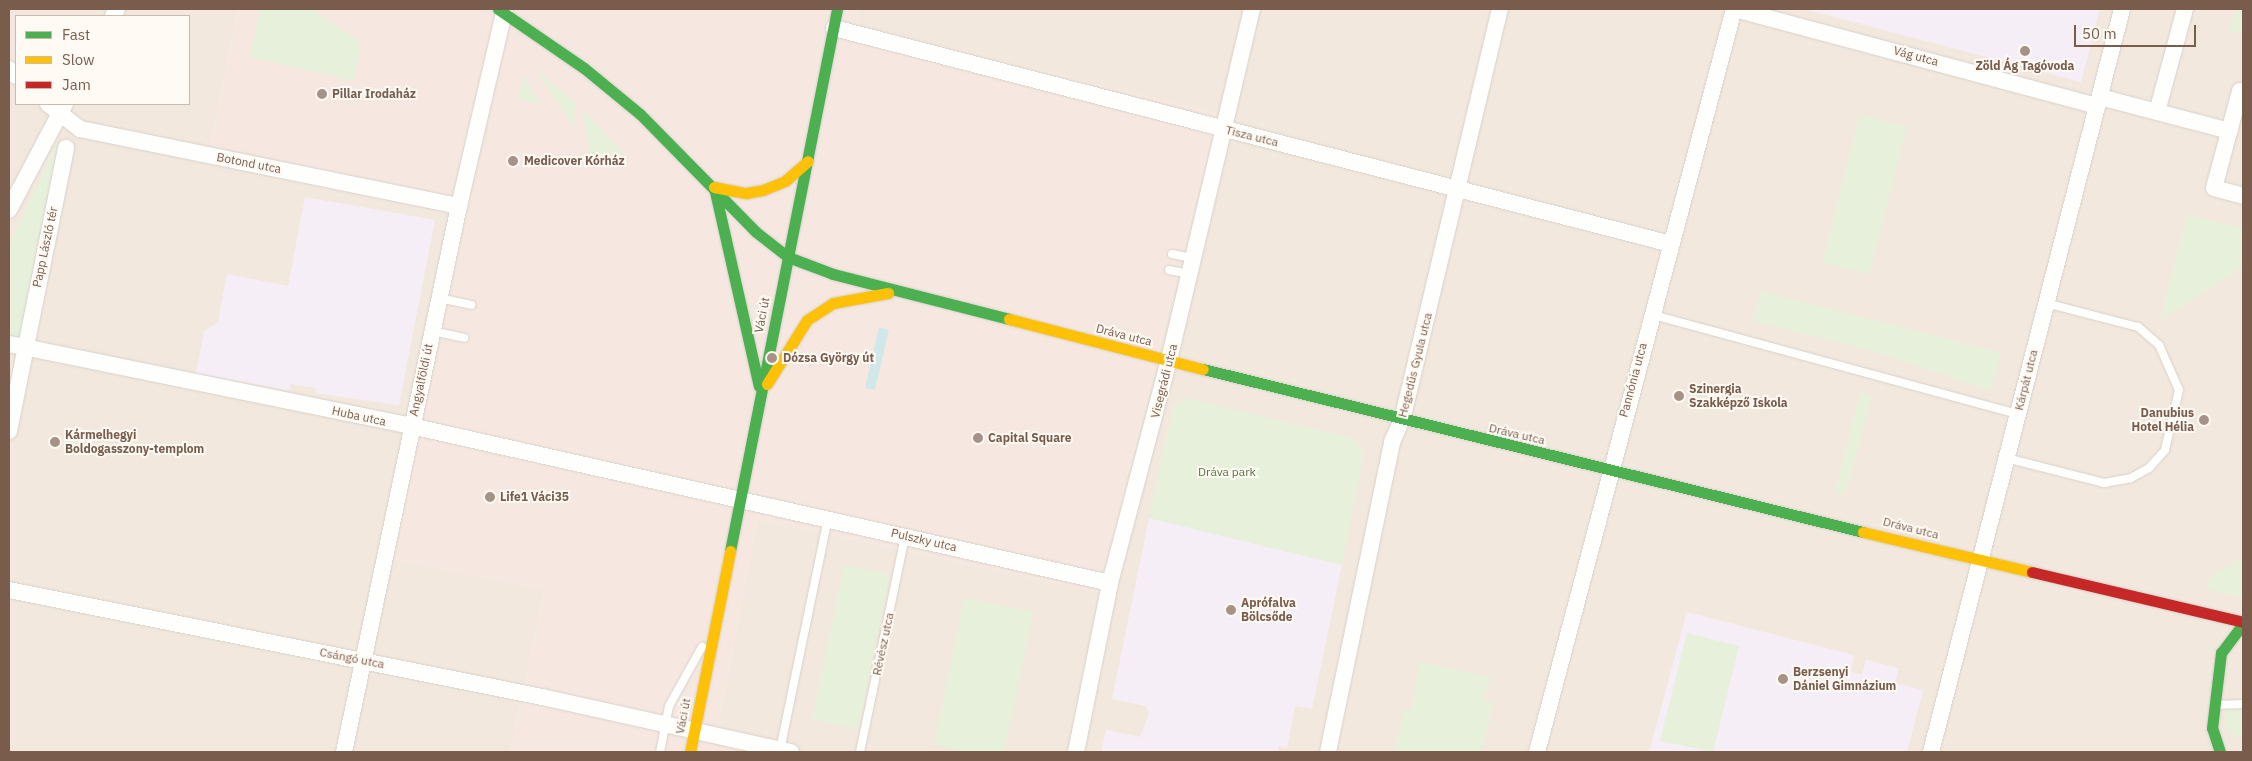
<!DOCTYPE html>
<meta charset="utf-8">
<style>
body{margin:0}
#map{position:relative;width:2252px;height:761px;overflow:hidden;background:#f9f5f0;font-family:"IBM Plex Sans",sans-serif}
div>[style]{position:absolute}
.residential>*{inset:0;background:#f2e8de}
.commercial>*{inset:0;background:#f6e8e1}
.education>*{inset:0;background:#f6eef6}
.green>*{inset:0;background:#e7f0db}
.water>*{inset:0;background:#d0e8ea}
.roads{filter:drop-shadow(0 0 1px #d7d1cb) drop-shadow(0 0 1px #d7d1cb)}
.lane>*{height:8px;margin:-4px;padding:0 4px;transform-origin:4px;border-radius:4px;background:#fefefd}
.street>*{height:16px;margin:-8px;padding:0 8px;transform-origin:8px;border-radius:8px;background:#fefefd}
.fast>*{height:11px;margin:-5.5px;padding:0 5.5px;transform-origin:5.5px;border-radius:5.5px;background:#4caf50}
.slow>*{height:11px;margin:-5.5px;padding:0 5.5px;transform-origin:5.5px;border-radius:5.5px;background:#ffc107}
.jam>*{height:11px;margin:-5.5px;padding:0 5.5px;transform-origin:5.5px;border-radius:5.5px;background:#c62828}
.dots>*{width:14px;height:14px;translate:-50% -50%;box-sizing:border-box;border:2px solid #fffaf3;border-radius:50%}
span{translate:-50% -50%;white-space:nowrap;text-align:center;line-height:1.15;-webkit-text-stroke:4px #fffaf3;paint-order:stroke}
.street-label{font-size:12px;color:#7a5c4d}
.poi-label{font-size:12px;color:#7a5c4d;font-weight:700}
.left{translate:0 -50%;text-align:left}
.right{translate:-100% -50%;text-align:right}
.park-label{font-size:12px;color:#537a41}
.frame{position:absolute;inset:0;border:10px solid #7a5c4d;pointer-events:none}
.legend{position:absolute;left:15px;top:15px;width:175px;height:90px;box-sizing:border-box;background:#fffaf3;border:1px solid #cabbb1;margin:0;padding:6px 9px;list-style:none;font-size:15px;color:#7a5c4d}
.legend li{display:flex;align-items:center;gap:10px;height:25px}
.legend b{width:25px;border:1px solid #cabbb1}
.scale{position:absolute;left:2074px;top:25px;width:122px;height:22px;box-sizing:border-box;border:2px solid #7a5c4d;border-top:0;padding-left:6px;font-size:15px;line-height:18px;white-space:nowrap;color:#7a5c4d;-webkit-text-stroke:4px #fffaf3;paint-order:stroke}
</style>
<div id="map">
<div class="residential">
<i style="clip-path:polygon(evenodd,9px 9px,238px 9px,207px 164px,464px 217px,392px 559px,545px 589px,510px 752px,9px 752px,9px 9px,16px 16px,189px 16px,189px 104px,16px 104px,16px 16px)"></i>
<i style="clip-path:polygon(860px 9px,2243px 9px,2243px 752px,754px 752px,715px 742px,757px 519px,1099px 592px,1217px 114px,857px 25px)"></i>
</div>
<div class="commercial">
<i style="clip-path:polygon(238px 9px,860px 9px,857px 25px,1217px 114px,1099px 592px,757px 519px,715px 742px,754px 752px,510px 752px,545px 589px,392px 559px,464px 217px,207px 164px)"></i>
</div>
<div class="education">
<i style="clip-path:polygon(1804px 9px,2100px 9px,2081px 82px)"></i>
<i style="clip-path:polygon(305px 197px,435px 220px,399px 405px,315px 393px,316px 388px,291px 384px,290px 391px,196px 373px,204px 332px,218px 322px,227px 274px,288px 286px)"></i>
<i style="clip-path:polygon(1149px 518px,1342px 565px,1312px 709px,1295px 706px,1287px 748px,1279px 746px,1278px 752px,1101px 752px,1106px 730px,1140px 737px,1149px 714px,1146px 706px,1112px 699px)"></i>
<i style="clip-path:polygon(1687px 612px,1854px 655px,1851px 672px,1862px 675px,1866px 660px,1899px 668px,1895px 683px,1923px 690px,1907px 752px,1649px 752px)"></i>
</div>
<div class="green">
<i style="clip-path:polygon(260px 9px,312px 9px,361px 43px,354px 81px,250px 57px)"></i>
<i style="clip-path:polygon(2235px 9px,2243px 9px,2243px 34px,2229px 30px)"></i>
<i style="clip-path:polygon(539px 72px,575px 102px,574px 128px,539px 75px)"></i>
<i style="clip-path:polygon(523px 76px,541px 104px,518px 99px)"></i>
<i style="clip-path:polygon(583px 109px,625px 154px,590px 154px)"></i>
<i style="clip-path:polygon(1860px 115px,1907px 127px,1869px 274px,1822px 262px)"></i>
<i style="clip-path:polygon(56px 145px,66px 148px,25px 347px,9px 344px,9px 246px)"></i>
<i style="clip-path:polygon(2187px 215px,2243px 228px,2243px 267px,2160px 321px)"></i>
<i style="clip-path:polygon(1761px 291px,2001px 353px,1991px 391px,1877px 352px,1752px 321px)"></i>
<i style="clip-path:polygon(1860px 392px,1872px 396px,1845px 495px,1835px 492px)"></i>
<i style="clip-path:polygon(1186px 398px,1351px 438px,1358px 445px,1364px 452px,1342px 565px,1149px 518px,1173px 407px)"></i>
<i style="clip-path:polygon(2243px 557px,2243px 598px,2207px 589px,2210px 577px)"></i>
<i style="clip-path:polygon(844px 565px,890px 574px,858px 729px,812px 719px)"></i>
<i style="clip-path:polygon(964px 598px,1033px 612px,1004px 752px,967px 752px,934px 745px)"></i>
<i style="clip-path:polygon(1687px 633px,1739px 646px,1713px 752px,1660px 741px)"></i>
<i style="clip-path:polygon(1420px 662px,1490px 677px,1484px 700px,1494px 703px,1481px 752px,1394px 752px,1404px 710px,1410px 711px)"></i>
<i style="clip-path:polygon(2225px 704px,2243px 708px,2243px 732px,2239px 738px,2225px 728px)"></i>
</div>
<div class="water">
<i style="clip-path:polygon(879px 327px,889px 330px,875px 390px,865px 388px)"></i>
</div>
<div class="roads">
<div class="lane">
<i style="left:1172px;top:254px;width:21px;rotate:11deg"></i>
<i style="left:1169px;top:270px;width:20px;rotate:11deg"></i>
<i style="left:439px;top:298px;width:33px;rotate:12deg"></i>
<i style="left:1653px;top:315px;width:378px;rotate:15.2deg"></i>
<i style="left:432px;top:331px;width:33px;rotate:12deg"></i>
<i style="left:2006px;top:458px;width:101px;rotate:14.3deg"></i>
<i style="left:2104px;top:483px;width:27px;rotate:-10deg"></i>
<i style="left:2131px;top:478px;width:21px;rotate:-29deg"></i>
<i style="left:2149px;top:468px;width:24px;rotate:-48deg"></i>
<i style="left:2165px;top:450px;width:62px;rotate:-76.9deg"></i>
<i style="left:2179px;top:390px;width:49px;rotate:-114deg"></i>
<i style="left:2159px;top:345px;width:28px;rotate:-139deg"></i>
<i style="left:2138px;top:327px;width:95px;rotate:-165.4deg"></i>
<i style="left:2217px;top:705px;width:26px;rotate:-2deg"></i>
<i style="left:780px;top:750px;width:236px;rotate:-78.3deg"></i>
<i style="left:660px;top:752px;width:47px;rotate:-78.9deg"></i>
<i style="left:669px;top:706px;width:68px;rotate:-60.8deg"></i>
<i style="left:860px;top:752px;width:221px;rotate:-78.2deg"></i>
</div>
<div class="street">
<i style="left:1735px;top:9px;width:375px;rotate:15deg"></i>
<i style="left:113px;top:16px;width:8px;rotate:-60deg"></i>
<i style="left:834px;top:28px;width:864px;rotate:14.47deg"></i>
<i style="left:9px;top:69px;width:10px;rotate:45deg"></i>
<i style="left:2243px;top:92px;width:3px;rotate:-162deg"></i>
<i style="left:2240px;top:91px;width:100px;rotate:105deg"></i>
<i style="left:2214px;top:188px;width:30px;rotate:15deg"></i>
<i style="left:2100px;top:97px;width:134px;rotate:14.7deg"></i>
<i style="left:48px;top:104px;width:41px;rotate:38deg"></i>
<i style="left:80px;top:129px;width:387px;rotate:11.5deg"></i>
<i style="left:2157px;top:112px;width:107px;rotate:-74.8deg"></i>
<i style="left:9px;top:210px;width:120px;rotate:-62.2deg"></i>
<i style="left:9px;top:344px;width:410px;rotate:11.5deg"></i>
<i style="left:411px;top:426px;width:716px;rotate:12.66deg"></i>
<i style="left:9px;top:431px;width:289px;rotate:-78.6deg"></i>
<i style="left:9px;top:590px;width:544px;rotate:11.35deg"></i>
<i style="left:542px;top:697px;width:255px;rotate:12.5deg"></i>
<i style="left:344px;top:752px;width:558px;rotate:-78.11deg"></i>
<i style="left:459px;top:206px;width:202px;rotate:-76.9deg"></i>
<i style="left:1076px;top:752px;width:172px;rotate:-78.6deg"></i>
<i style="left:1110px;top:583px;width:231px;rotate:-75.2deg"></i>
<i style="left:1169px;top:360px;width:361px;rotate:-76.7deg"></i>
<i style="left:1328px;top:752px;width:317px;rotate:-78.3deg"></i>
<i style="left:1392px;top:442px;width:24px;rotate:-66deg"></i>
<i style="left:1402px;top:420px;width:423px;rotate:-76.6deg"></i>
<i style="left:1537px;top:752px;width:769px;rotate:-75.15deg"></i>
<i style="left:1931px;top:752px;width:767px;rotate:-75.58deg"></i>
</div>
<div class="fast">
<i style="left:498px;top:9px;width:104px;rotate:34.5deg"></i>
<i style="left:584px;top:68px;width:72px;rotate:39.4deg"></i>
<i style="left:640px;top:114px;width:165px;rotate:45.5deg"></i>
<i style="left:756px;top:232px;width:41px;rotate:38deg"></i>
<i style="left:788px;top:257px;width:48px;rotate:20.7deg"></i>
<i style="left:833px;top:274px;width:182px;rotate:14.3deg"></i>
<i style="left:714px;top:187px;width:204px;rotate:77.3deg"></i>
<i style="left:1203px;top:369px;width:680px;rotate:13.87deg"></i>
<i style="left:730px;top:551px;width:552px;rotate:-78.83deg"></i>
<i style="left:2220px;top:752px;width:25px;rotate:-108deg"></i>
<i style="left:2212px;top:728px;width:76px;rotate:-83.2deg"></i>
<i style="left:2221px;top:653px;width:36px;rotate:-53deg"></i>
</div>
<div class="slow">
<i style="left:714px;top:187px;width:33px;rotate:11deg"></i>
<i style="left:746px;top:193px;width:17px;rotate:-10deg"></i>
<i style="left:763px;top:190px;width:24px;rotate:-22deg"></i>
<i style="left:785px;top:181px;width:30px;rotate:-41deg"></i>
<i style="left:1009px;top:319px;width:200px;rotate:14.5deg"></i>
<i style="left:767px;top:384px;width:75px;rotate:-58deg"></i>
<i style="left:807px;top:320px;width:31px;rotate:-33deg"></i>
<i style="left:833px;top:303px;width:56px;rotate:-10.3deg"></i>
<i style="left:1863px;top:532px;width:174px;rotate:13.3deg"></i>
<i style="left:690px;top:752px;width:205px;rotate:-78.7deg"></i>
</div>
<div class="jam">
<i style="left:2032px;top:572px;width:217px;rotate:13.3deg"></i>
</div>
</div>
<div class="dots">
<i style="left:2025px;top:51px;background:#a69286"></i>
<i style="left:322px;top:94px;background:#a69286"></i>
<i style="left:513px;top:161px;background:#a69286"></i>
<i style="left:772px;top:358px;background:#a69286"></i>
<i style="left:1679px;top:396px;background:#a69286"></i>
<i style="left:2204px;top:420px;background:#a69286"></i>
<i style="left:978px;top:438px;background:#a69286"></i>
<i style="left:55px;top:442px;background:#a69286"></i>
<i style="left:490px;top:497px;background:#a69286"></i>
<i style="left:1231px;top:610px;background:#a69286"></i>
<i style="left:1783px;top:679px;background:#a69286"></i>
</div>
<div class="street-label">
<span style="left:1916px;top:56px;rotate:15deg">Vág utca</span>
<span style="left:1252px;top:136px;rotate:14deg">Tisza utca</span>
<span style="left:249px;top:163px;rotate:11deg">Botond utca</span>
<span style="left:45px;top:247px;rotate:-78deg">Papp László tér</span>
<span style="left:762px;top:315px;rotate:-79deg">Váci út</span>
<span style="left:1124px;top:335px;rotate:14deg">Dráva utca</span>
<span style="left:1415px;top:365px;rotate:-76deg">Hegedűs Gyula utca</span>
<span style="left:421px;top:380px;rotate:-78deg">Angyalföldi út</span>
<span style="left:1633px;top:380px;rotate:-75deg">Pannónia utca</span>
<span style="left:2026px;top:380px;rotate:-76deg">Kárpát utca</span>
<span style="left:1164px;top:381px;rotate:-76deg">Visegrádi utca</span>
<span style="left:359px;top:416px;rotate:12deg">Huba utca</span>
<span style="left:1517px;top:434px;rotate:13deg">Dráva utca</span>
<span style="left:1911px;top:528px;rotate:14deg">Dráva utca</span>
<span style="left:924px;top:540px;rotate:13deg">Pulszky utca</span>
<span style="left:883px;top:644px;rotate:-78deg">Révész utca</span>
<span style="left:352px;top:658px;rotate:11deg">Csángó utca</span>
<span style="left:683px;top:716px;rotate:-79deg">Váci út</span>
</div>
<div class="poi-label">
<span style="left:2025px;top:66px">Zöld Ág Tagóvoda</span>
<span class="left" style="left:332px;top:94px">Pillar Irodaház</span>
<span class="left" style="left:524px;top:161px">Medicover Kórház</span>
<span class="left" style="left:783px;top:358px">Dózsa György út</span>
<span class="left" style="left:1689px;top:396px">Szinergia<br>Szakképző Iskola</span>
<span class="right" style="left:2194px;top:420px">Danubius<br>Hotel Hélia</span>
<span class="left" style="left:65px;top:442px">Kármelhegyi<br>Boldogasszony-templom</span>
<span class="left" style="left:988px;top:438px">Capital Square</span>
<span class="left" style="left:500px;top:497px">Life1 Váci35</span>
<span class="left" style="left:1241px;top:610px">Aprófalva<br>Bölcsőde</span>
<span class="left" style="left:1793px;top:679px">Berzsenyi<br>Dániel Gimnázium</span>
</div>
<div class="park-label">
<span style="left:1227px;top:472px">Dráva park</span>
</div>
<div class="frame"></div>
<ul class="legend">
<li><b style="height:6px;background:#4caf50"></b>Fast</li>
<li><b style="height:6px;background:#ffc107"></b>Slow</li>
<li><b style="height:6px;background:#c62828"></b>Jam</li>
</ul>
<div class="scale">50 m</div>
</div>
